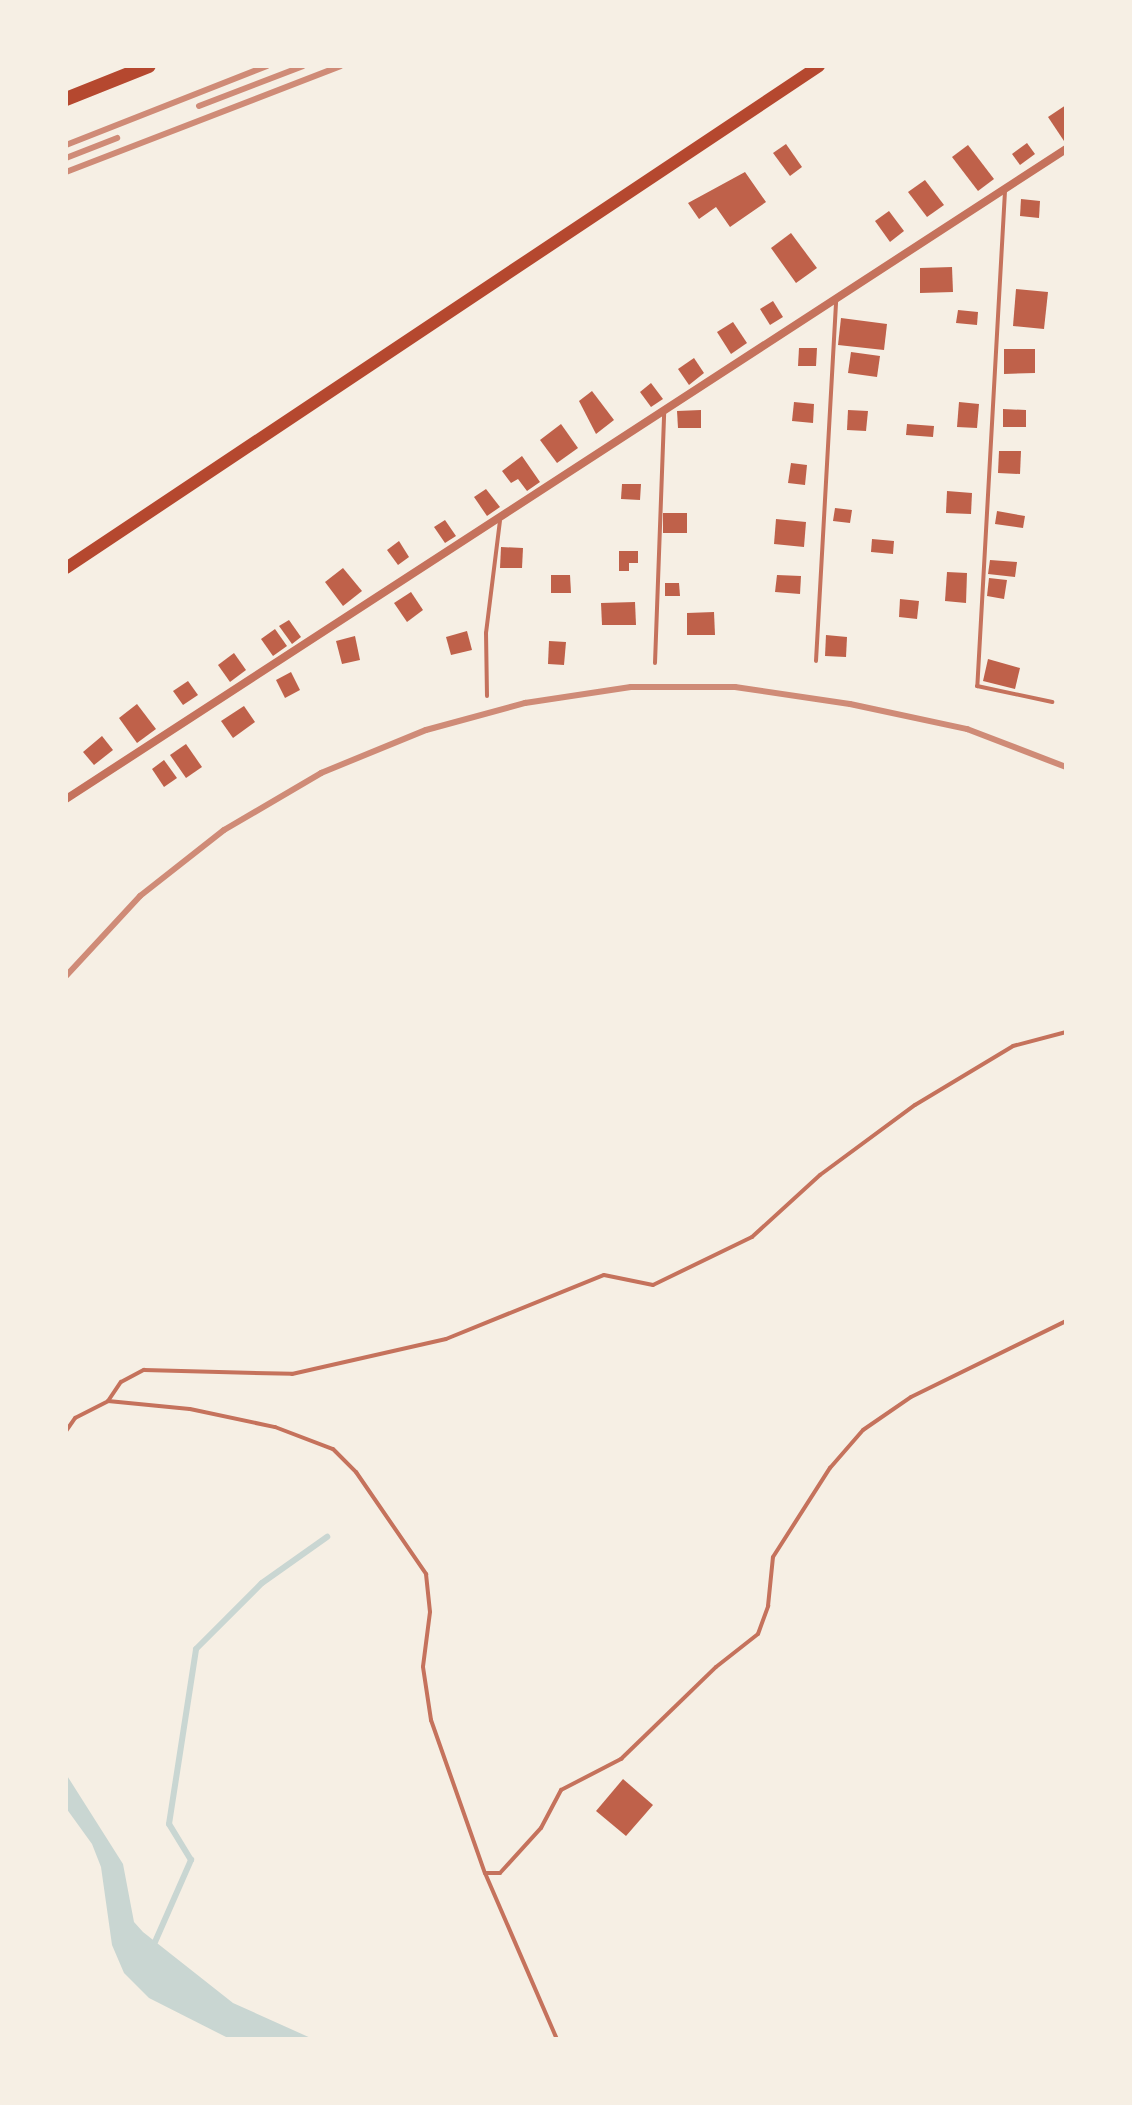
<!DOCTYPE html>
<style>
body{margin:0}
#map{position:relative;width:1132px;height:2105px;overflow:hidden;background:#f6efe4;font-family:Raleway,sans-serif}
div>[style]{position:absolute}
.water>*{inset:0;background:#c9d6d2}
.stream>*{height:6px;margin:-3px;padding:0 3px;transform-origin:3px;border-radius:3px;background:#c9d6d2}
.building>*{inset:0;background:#bf614a}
.service>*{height:4px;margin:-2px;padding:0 2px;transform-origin:2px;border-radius:2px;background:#c5725c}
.minor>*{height:8px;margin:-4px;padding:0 4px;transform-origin:4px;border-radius:4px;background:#c5725c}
.secondary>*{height:12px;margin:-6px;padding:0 6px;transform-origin:6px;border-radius:6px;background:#b5482f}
.trunk>*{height:14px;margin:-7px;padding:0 7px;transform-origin:7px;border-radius:7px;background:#b5482f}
.rail>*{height:6px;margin:-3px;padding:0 3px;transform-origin:3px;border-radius:3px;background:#cf8b77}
span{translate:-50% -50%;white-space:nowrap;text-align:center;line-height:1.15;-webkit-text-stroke:6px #f6efe4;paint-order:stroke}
.frame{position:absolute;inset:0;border:68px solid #f6efe4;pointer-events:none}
</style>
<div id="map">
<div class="water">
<i style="clip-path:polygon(66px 1774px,123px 1864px,134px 1922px,143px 1932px,233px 2003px,313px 2039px,230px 2039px,149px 1998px,124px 1973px,112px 1945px,101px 1867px,92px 1844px,66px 1808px)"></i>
</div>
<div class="stream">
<i style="left:155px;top:1942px;width:90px;rotate:-66.3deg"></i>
<i style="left:191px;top:1860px;width:42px;rotate:-121.4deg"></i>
<i style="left:169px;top:1824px;width:177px;rotate:-81.2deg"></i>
<i style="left:196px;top:1649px;width:93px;rotate:-45deg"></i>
<i style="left:262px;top:1583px;width:80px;rotate:-35.3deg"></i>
</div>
<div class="building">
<i style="clip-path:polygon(1066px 105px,1066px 140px,1064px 141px,1048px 117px)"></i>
<i style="clip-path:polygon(1027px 143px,1035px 154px,1020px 165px,1012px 154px)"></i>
<i style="clip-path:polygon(786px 144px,802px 167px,790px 176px,773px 153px)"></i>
<i style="clip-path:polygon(968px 145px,994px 179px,978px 191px,952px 157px)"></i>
<i style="clip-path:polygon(745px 172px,766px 202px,730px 227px,716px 207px,699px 219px,688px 203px)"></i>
<i style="clip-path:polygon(925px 180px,944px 205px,927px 217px,908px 192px)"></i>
<i style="clip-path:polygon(1021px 199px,1040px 201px,1039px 218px,1020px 216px)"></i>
<i style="clip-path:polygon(889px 211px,904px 231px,890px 242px,875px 221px)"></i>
<i style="clip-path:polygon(791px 233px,817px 268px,796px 283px,771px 248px)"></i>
<i style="clip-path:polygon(952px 267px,953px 292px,920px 293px,920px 268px)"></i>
<i style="clip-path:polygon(1016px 289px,1048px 292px,1044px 329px,1013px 326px)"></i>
<i style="clip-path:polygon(773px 301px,783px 317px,770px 325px,760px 309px)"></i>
<i style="clip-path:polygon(958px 310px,978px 312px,977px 325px,956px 323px)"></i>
<i style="clip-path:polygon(841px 318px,887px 324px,884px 350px,838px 345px)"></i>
<i style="clip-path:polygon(733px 322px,747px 343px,731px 354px,717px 332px)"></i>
<i style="clip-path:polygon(799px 348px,817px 348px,816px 366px,798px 366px)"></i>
<i style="clip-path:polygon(1004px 349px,1035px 349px,1035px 373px,1004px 374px)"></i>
<i style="clip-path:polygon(851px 352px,880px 356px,877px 377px,848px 373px)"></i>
<i style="clip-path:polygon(694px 358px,704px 373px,689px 385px,678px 369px)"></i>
<i style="clip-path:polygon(651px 383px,663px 399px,651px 407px,640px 392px)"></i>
<i style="clip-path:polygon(592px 391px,614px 420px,596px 434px,579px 401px)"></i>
<i style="clip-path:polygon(794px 402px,814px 404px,813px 423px,792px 421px)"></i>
<i style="clip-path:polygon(959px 402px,979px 404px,977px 428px,957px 427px)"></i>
<i style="clip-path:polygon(1003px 409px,1026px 410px,1026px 427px,1003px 427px)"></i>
<i style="clip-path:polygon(701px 410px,701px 428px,678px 428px,677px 411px)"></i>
<i style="clip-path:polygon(848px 410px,868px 411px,866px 431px,847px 430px)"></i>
<i style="clip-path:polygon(561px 424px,578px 448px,557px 463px,540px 440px)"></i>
<i style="clip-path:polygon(907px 424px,934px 426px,933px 437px,906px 435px)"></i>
<i style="clip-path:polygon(999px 451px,1021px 451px,1020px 474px,998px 473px)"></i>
<i style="clip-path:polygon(522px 456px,540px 482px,527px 491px,518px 479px,511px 483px,502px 471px)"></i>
<i style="clip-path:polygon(791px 463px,807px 465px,805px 485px,788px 483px)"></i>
<i style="clip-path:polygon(622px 484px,641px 484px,640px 500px,621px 499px)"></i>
<i style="clip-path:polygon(486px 489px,500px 507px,487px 516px,474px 497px)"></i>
<i style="clip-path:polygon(947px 491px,972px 493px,971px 514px,946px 513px)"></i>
<i style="clip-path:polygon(835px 508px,852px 510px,850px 523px,833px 521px)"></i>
<i style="clip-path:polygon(997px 511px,1025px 516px,1023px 528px,995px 524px)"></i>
<i style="clip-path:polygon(663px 513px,687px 513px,687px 533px,663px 533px)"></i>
<i style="clip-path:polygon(776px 519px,806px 522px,804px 547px,774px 544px)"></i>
<i style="clip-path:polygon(445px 520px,456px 536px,445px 543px,434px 527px)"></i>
<i style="clip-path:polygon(872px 539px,894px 541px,893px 554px,871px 552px)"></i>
<i style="clip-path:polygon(399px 541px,409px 557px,398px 565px,387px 550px)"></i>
<i style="clip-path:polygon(501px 547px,523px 548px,522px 568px,500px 568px)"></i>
<i style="clip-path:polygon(619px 551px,638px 551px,638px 563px,629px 563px,629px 571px,619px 571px)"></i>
<i style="clip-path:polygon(990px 560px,1017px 562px,1015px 577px,988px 574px)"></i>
<i style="clip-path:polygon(343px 568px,362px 591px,343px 606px,325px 582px)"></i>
<i style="clip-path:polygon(947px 572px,967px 573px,966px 603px,945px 601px)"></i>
<i style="clip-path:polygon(551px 575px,570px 575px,571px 593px,551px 593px)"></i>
<i style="clip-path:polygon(777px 575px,801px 576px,800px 594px,775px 592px)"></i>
<i style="clip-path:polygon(989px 578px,1007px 580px,1004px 599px,987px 596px)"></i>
<i style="clip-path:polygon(665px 583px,679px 583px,680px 596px,665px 596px)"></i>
<i style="clip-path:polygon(411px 592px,423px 610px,407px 622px,394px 603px)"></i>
<i style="clip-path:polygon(900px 599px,919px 601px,917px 619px,899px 617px)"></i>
<i style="clip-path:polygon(635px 602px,636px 625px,602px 625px,601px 603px)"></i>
<i style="clip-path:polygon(714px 612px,715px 635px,687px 635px,687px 613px)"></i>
<i style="clip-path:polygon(289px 620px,301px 637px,292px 644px,279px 626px)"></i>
<i style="clip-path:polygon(275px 629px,287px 646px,273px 656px,261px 639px)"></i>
<i style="clip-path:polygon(467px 631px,472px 650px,451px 655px,446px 637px)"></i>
<i style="clip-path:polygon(826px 635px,847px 637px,846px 657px,825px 656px)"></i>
<i style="clip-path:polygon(355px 636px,360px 660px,342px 664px,336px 641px)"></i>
<i style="clip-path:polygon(549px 641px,566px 642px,564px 665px,548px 664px)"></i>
<i style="clip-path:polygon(234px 653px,246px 670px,230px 682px,218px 665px)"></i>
<i style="clip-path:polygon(988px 659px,1020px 668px,1015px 689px,983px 681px)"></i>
<i style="clip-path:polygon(291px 672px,300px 690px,285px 698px,276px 680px)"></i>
<i style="clip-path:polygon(188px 681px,198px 695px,183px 705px,173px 691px)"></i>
<i style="clip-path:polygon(137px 704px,156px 729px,137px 743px,119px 718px)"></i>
<i style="clip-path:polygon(244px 706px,255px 722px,233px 738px,221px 721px)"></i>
<i style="clip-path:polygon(102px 736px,113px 750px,94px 765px,83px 752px)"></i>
<i style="clip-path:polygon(186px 744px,202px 767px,186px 778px,170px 755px)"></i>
<i style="clip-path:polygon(164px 760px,177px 778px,164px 787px,152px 769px)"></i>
<i style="clip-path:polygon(623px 1779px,653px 1805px,626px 1836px,596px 1811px)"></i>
</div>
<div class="service">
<i style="left:1005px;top:191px;width:496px;rotate:93.2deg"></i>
<i style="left:977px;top:686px;width:77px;rotate:12deg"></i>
<i style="left:816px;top:661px;width:362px;rotate:-86.8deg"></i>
<i style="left:655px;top:663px;width:250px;rotate:-87.9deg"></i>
<i style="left:487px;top:696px;width:63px;rotate:-90.9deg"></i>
<i style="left:486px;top:633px;width:113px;rotate:-82.9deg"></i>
<i style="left:108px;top:1401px;width:23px;rotate:-56deg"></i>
<i style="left:121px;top:1382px;width:26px;rotate:-28deg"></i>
<i style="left:144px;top:1370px;width:148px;rotate:1.5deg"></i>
<i style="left:292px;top:1374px;width:158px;rotate:-12.8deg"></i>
<i style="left:446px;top:1339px;width:170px;rotate:-22.1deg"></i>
<i style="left:604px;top:1275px;width:50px;rotate:11.5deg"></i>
<i style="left:653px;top:1285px;width:110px;rotate:-25.9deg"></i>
<i style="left:752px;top:1237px;width:92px;rotate:-42.4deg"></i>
<i style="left:820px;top:1175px;width:118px;rotate:-36.4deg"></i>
<i style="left:915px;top:1105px;width:114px;rotate:-31deg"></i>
<i style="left:1013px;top:1046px;width:55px;rotate:-14.8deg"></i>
<i style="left:66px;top:1431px;width:16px;rotate:-55deg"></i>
<i style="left:75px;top:1418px;width:37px;rotate:-27deg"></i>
<i style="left:108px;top:1401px;width:82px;rotate:5.6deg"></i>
<i style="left:190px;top:1409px;width:87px;rotate:12deg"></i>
<i style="left:275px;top:1427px;width:62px;rotate:20.8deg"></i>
<i style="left:333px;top:1449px;width:33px;rotate:45deg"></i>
<i style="left:356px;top:1472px;width:124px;rotate:55.5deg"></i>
<i style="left:426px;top:1574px;width:38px;rotate:84deg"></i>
<i style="left:430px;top:1612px;width:55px;rotate:97.3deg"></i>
<i style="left:423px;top:1667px;width:54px;rotate:81.4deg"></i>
<i style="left:431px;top:1720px;width:162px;rotate:70.6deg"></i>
<i style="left:485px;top:1873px;width:181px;rotate:66.6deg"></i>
<i style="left:485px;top:1873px;width:15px"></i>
<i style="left:500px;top:1873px;width:61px;rotate:-47.7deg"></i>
<i style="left:541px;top:1828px;width:43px;rotate:-62.2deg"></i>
<i style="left:561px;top:1790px;width:68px;rotate:-27.3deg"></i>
<i style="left:621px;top:1759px;width:132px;rotate:-44.1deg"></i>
<i style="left:716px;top:1667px;width:53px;rotate:-38.2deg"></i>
<i style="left:758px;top:1634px;width:30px;rotate:-70deg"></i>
<i style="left:768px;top:1606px;width:49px;rotate:-84.2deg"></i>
<i style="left:773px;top:1557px;width:106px;rotate:-57.4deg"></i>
<i style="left:830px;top:1468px;width:50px;rotate:-49deg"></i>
<i style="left:863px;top:1430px;width:58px;rotate:-34.5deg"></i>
<i style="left:911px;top:1397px;width:173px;rotate:-26.1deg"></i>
</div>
<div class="minor">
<i style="left:66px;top:799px;width:1193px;rotate:-33.02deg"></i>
</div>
<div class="secondary">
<i style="left:66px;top:568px;width:905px;rotate:-33.69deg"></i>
</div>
<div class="trunk">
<i style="left:66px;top:99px;width:89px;rotate:-21.7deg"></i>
</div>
<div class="rail">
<i style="left:199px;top:106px;width:111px;rotate:-21deg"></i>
<i style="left:66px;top:145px;width:216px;rotate:-21.5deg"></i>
<i style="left:66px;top:158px;width:55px;rotate:-21.4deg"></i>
<i style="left:66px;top:172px;width:294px;rotate:-21.1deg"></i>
<i style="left:66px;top:976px;width:109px;rotate:-47.2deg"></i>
<i style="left:140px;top:896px;width:107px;rotate:-38.2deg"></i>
<i style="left:224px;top:830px;width:113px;rotate:-30.4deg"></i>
<i style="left:321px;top:773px;width:113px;rotate:-22.3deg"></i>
<i style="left:426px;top:730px;width:103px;rotate:-15.3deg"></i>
<i style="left:525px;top:703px;width:107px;rotate:-8.6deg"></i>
<i style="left:631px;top:687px;width:104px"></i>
<i style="left:735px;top:687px;width:116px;rotate:8.4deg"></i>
<i style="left:850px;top:704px;width:120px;rotate:12.1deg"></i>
<i style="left:967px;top:729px;width:106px;rotate:21deg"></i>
</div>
<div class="frame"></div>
</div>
